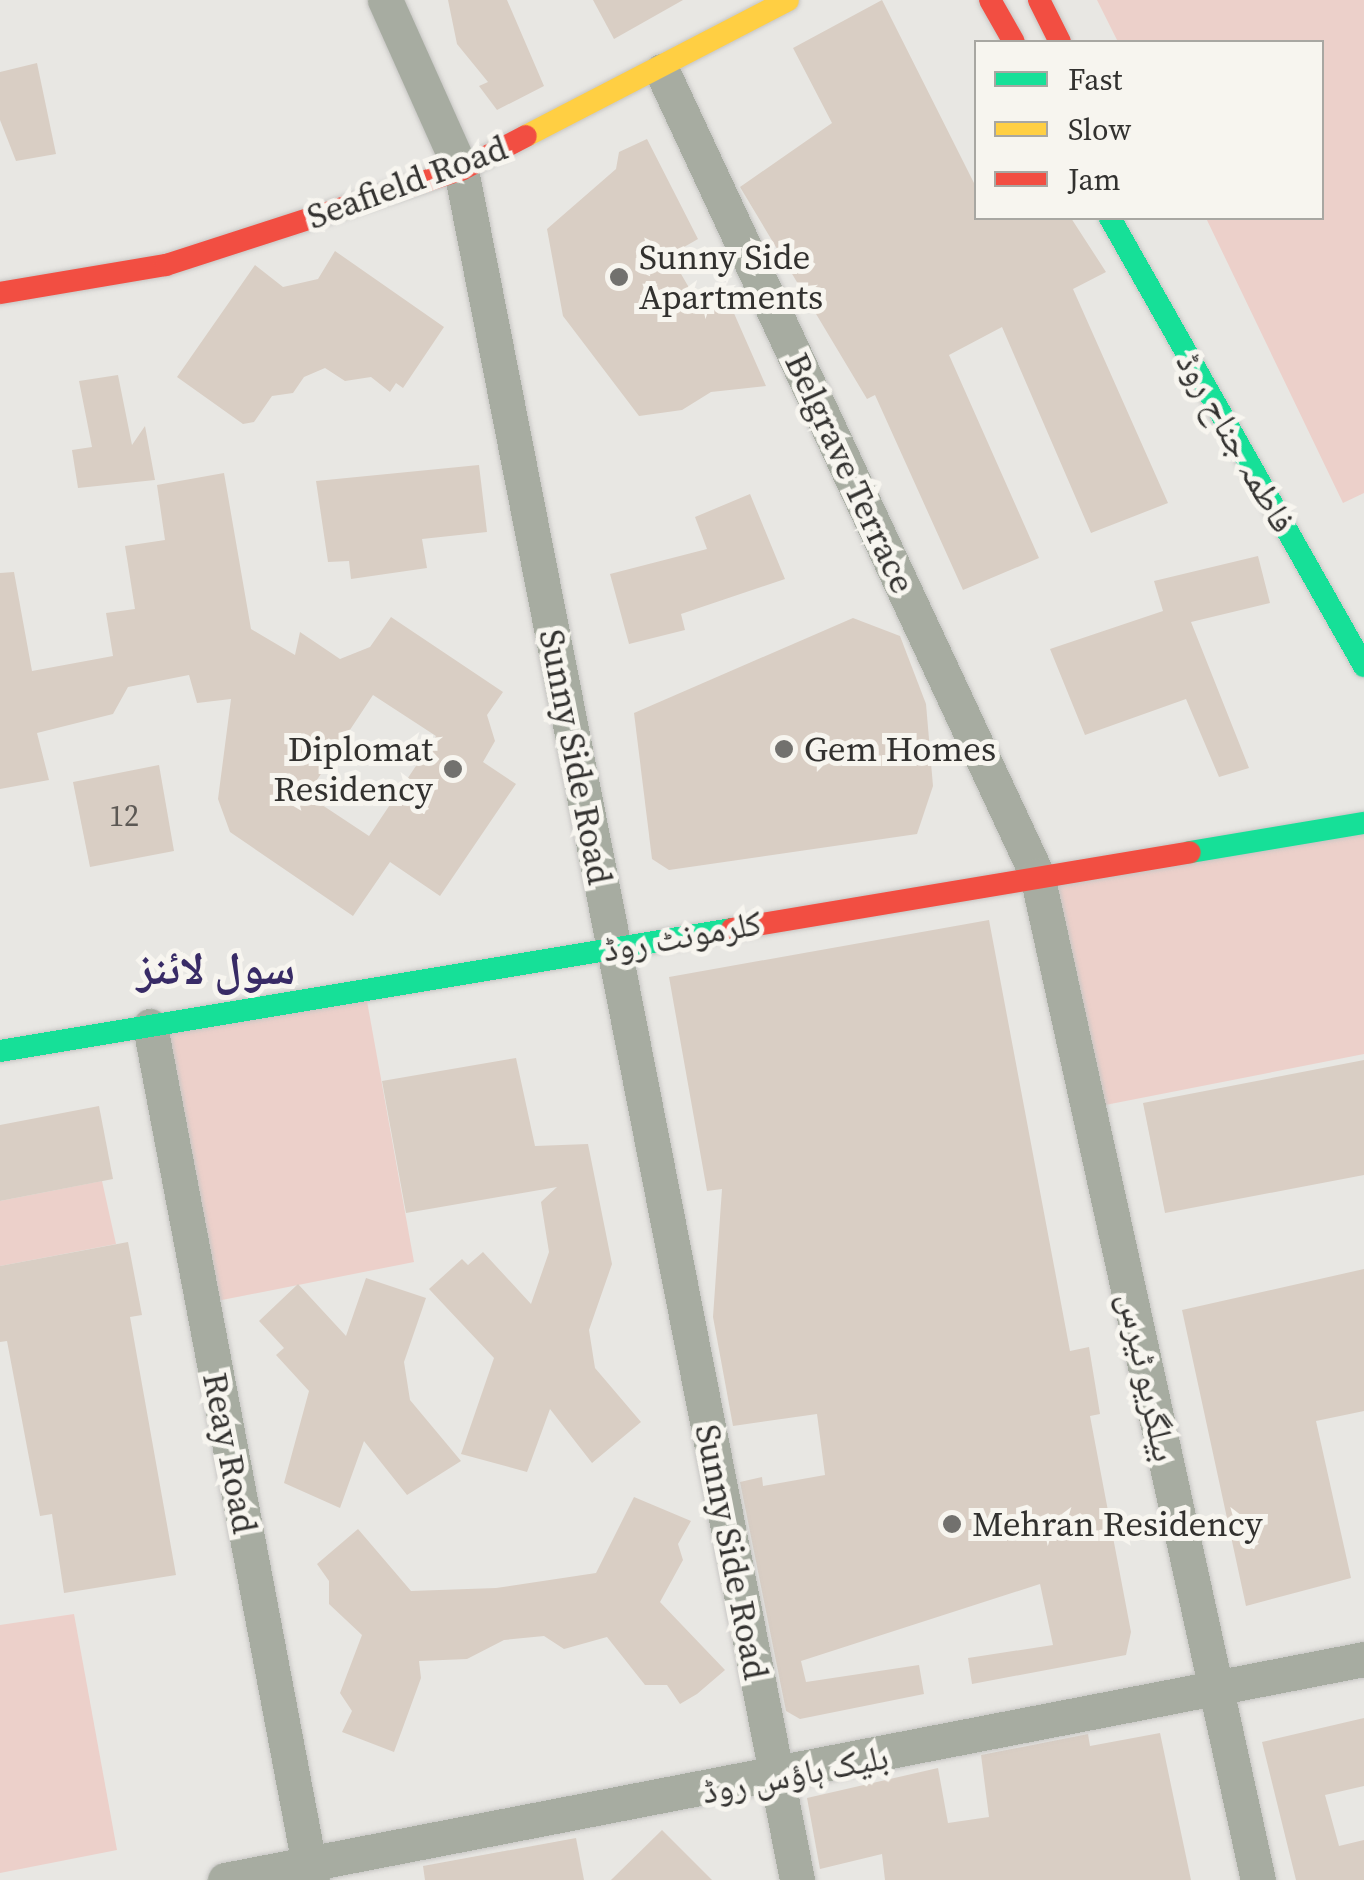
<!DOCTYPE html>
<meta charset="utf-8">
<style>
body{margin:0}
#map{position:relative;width:1364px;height:1880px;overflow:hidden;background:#e8e7e3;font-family:"Source Serif 4","Noto Naskh Arabic",serif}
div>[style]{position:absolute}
.green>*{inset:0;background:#ecd0ca}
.building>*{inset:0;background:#d9cec4}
.roads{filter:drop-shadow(0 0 2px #c6c5c3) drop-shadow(0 0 2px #c6c5c3)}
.street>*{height:35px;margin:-17.5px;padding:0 17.5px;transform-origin:17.5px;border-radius:17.5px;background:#a7aca1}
.fast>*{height:22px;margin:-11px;padding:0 11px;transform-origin:11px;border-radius:11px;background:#16e098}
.slow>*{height:22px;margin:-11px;padding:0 11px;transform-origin:11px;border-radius:11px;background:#ffcf43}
.jam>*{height:22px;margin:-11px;padding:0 11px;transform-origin:11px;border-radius:11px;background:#f24e42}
.dots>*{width:28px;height:28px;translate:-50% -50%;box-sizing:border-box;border:5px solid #f7f5ef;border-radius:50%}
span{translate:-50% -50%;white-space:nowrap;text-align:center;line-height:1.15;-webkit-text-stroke:10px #f7f5ef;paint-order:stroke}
.number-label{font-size:30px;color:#5c5854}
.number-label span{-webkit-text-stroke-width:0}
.street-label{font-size:35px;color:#32312f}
.poi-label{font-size:35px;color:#32312f}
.left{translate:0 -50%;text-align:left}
.right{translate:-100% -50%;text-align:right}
.district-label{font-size:45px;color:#382b66;font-weight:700}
.legend{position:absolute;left:974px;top:40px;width:350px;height:180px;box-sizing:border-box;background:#f7f5ef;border:2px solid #a8a7a2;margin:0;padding:12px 18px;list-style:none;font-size:30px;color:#32312f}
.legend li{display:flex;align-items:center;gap:20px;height:50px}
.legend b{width:50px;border:2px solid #a8a7a2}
</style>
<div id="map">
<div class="green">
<i style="clip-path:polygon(1097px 0,1364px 0,1364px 493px,1343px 503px,1206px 218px,1322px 218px,1322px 42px,1118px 42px)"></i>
<i style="clip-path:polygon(1364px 824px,1364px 1054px,1090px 1108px,1041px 878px)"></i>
<i style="clip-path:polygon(365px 990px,414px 1262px,202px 1304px,150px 1026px)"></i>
<i style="clip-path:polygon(102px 1181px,116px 1244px,0 1266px,0 1201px)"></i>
<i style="clip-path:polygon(74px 1614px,117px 1850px,0 1873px,0 1625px)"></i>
</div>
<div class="building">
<i style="clip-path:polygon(448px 0,507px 0,544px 86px,497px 110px,479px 86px,488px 82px,457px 44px)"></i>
<i style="clip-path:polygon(593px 0,683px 0,614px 39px)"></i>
<i style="clip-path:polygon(882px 0,976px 187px,976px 218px,1071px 218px,1106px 272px,1073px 289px,1168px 503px,1091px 533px,1002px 327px,949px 355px,1039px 558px,963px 590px,875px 395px,867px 399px,740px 187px,832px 123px,793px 48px)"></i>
<i style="clip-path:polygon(37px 63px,56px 154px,16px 161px,0 120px,0 72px)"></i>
<i style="clip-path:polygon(647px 139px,698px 239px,670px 255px,695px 298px,722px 286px,766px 386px,711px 392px,682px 410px,639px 416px,563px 316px,547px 229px,616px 169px,619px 152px)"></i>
<i style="clip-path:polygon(335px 251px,444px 327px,403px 388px,396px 383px,390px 392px,371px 377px,345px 381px,325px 368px,304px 377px,293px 393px,272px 396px,254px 422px,243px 424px,177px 377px,255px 265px,283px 287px,318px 279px)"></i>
<i style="clip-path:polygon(118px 375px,132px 445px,145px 426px,155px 480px,78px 488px,72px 450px,92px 447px,79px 381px)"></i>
<i style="clip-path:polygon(479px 465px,487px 532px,422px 539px,427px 568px,351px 579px,349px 561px,328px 562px,316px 481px)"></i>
<i style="clip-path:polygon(evenodd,224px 473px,251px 629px,295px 655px,300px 632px,340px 659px,370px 647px,391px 617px,503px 692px,487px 715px,495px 741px,483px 762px,516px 784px,440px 896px,390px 862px,353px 916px,230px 832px,218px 799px,231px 699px,197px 703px,189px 675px,128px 687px,113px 714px,37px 733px,49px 780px,0 789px,0 573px,14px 572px,32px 671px,113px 656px,106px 613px,135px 609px,125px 546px,165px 540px,157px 485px,224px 473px,373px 695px,436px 736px,369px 836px,307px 795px,373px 695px)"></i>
<i style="clip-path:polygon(750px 494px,785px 579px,681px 614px,685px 630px,629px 644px,610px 574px,707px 549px,695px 517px)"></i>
<i style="clip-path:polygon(1258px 556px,1270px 603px,1191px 622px,1249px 768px,1219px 777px,1186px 699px,1085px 735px,1050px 649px,1163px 611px,1154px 581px)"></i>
<i style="clip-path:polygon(853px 618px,900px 636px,926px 704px,933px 786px,917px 834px,669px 870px,652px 859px,634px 713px)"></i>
<i style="clip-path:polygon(159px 765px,174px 851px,90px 867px,73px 782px)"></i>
<i style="clip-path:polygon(989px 920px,1070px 1351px,1089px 1347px,1100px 1414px,1090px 1416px,1131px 1632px,1126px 1655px,972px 1684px,968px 1658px,1053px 1645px,1040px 1584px,801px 1661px,806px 1682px,919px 1665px,924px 1694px,800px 1719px,786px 1711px,740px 1482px,762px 1477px,763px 1486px,825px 1475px,817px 1414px,733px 1426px,713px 1317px,722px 1189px,707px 1191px,669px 977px)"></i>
<i style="clip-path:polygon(516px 1058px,535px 1146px,588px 1144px,612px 1264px,589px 1330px,595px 1368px,641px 1422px,592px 1463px,550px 1409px,527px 1472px,461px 1454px,494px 1358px,429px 1289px,462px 1259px,468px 1265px,483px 1252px,531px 1304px,549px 1252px,541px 1202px,557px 1187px,406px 1213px,382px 1081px)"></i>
<i style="clip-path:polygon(1364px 1060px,1364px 1175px,1165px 1213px,1143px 1103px)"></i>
<i style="clip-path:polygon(99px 1106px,113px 1179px,0 1201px,0 1125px)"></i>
<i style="clip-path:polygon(128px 1242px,142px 1315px,130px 1317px,176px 1575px,64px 1593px,52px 1514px,40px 1516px,7px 1341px,0 1342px,0 1266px)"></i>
<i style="clip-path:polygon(1364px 1269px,1364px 1411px,1316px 1421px,1351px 1578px,1246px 1606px,1182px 1310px)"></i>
<i style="clip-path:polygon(366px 1278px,426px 1298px,404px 1362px,410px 1400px,461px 1461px,407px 1495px,364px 1441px,340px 1508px,284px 1483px,309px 1391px,276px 1355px,284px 1348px,259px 1321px,298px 1284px,346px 1336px)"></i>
<i style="clip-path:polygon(634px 1497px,691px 1521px,678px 1544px,683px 1560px,660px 1602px,725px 1670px,697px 1694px,680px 1704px,667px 1685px,645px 1685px,607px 1637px,564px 1649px,544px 1636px,504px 1640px,467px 1659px,419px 1661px,421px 1678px,394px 1752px,342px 1732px,352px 1711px,340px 1693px,362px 1635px,329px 1604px,329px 1581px,317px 1564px,358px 1529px,411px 1591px,496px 1588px,596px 1573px)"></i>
<i style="clip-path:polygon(1364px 1718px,1364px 1786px,1325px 1795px,1339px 1846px,1364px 1840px,1364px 1880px,1296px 1880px,1262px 1742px)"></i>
<i style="clip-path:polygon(1160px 1733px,1191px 1880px,885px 1880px,882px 1854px,820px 1869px,807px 1798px,938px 1768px,948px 1823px,989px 1817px,981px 1755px,1088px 1734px,1090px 1746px)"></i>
<i style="clip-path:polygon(662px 1830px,712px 1880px,611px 1880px)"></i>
<i style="clip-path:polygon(576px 1838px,584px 1880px,425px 1880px,423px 1866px)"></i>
</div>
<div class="roads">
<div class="street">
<i style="left:385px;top:0;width:186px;rotate:65.9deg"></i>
<i style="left:461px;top:170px;width:1743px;rotate:78.88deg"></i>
<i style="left:662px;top:71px;width:887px;rotate:64.99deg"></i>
<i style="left:1037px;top:875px;width:1029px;rotate:77.6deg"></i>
<i style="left:150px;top:1026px;width:869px;rotate:79.26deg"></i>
<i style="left:225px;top:1880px;width:1160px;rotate:-10.98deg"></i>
</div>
<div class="fast">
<i style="left:1110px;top:218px;width:515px;rotate:60.45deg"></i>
<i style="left:1190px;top:852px;width:176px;rotate:-9.5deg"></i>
<i style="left:0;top:1051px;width:742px;rotate:-9.46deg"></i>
</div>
<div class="slow">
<i style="left:526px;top:136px;width:295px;rotate:-27.4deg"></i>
</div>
<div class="jam">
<i style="left:990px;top:0;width:48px;rotate:60.3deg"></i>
<i style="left:1039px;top:0;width:47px;rotate:63.4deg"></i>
<i style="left:0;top:293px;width:168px;rotate:-9.6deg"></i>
<i style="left:166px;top:265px;width:310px;rotate:-17.9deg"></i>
<i style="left:461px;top:170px;width:73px;rotate:-27.6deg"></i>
<i style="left:732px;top:929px;width:464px;rotate:-9.5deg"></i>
</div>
</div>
<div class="dots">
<i style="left:619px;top:277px;background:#72716e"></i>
<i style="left:784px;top:749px;background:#72716e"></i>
<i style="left:453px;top:769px;background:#72716e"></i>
<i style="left:952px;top:1524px;background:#72716e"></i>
</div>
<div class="number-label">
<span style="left:124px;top:816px">12</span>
</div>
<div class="street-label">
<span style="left:407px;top:182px;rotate:-20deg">Seafield Road</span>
<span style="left:1236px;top:442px;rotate:60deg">فاطمہ جناح روڈ</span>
<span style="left:850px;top:473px;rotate:65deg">Belgrave Terrace</span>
<span style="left:576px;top:757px;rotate:79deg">Sunny Side Road</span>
<span style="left:682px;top:936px;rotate:-10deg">کلرمونٹ روڈ</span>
<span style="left:1148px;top:1377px;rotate:78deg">بیلگریو ٹیرس</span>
<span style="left:230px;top:1453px;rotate:79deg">Reay Road</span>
<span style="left:732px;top:1552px;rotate:79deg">Sunny Side Road</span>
<span style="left:795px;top:1774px;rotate:-11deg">بلیک ہاؤس روڈ</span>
</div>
<div class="poi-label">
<span class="left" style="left:639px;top:277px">Sunny Side<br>Apartments</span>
<span class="right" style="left:433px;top:769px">Diplomat<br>Residency</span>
<span class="left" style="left:804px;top:749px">Gem Homes</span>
<span class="left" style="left:972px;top:1524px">Mehran Residency</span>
</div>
<div class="district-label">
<span style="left:216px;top:969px">سول لائنز</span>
</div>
<ul class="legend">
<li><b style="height:12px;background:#16e098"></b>Fast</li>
<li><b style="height:12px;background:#ffcf43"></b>Slow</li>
<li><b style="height:12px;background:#f24e42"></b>Jam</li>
</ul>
</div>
